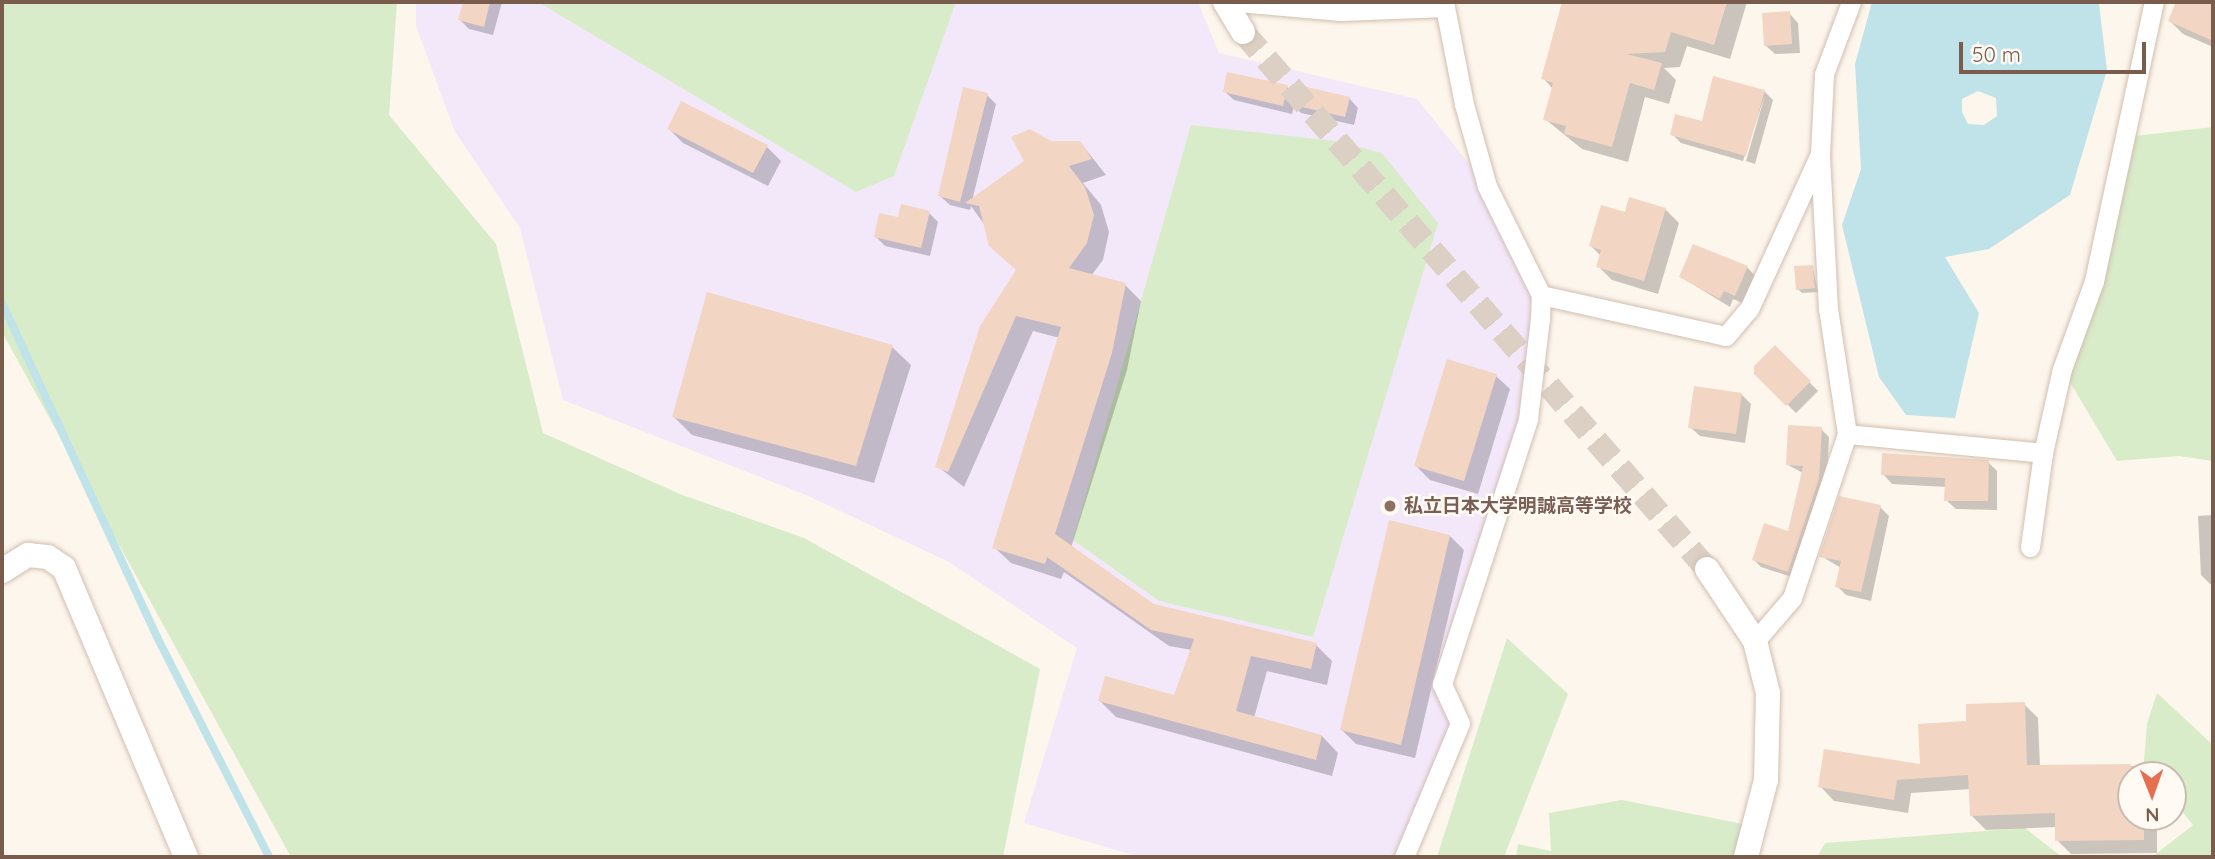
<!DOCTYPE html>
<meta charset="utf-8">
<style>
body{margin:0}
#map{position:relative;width:2215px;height:859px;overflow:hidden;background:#fdf6ec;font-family:Quicksand,"Noto Sans JP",sans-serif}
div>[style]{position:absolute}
.education>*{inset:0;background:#f3e8fa}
.green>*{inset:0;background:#d8ecc9}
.water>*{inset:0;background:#bfe3e8}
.shadow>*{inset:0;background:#0003}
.stream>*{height:8px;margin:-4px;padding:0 4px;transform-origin:4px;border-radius:4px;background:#bfe3e8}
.building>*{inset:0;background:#f3d5c3}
.tertiary-tunnel>*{height:24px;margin-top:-12px;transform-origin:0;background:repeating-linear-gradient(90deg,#dcd0c4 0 24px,transparent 0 36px)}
.roads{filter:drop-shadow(0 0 2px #d1beb0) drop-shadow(0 0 2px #d1beb0)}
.minor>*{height:19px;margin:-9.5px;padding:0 9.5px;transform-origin:9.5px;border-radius:9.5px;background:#fff}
.tertiary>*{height:24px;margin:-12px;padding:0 12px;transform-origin:12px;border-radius:12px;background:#fff}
.dots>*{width:19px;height:19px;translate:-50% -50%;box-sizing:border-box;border:4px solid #fffaf3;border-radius:50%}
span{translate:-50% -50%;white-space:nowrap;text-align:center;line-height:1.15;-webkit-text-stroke:5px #fffaf3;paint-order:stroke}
.education-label{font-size:19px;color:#785e54;font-weight:700}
.left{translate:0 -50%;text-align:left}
.frame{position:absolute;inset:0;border:4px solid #7a5c4d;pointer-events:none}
.north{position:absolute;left:2117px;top:761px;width:70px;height:70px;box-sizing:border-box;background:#fffaf3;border:2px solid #cabbb1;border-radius:50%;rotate:179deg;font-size:19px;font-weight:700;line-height:28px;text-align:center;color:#7a5c4d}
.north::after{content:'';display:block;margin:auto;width:24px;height:32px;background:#e76f51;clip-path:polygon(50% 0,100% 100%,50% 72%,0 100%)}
.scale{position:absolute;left:1959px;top:42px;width:187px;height:32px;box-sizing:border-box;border:4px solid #7a5c4d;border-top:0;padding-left:9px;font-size:21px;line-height:24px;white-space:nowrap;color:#7a5c4d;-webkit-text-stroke:5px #fffaf3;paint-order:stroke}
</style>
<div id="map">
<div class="education">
<i style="clip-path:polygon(416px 2px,1198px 2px,1219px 53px,1417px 99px,1487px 186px,1541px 295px,1533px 372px,1442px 684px,1460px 723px,1404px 857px,1140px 857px,1024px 823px,1077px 648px,949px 562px,806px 495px,563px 400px,520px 228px,455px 132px,416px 26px)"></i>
</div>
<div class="green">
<i style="clip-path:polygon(2px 2px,397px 2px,389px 115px,496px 244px,543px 433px,680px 494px,804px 538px,1040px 669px,1003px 857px,291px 857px,2px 332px)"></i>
<i style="clip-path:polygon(538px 2px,956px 2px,894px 176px,856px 192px)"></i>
<i style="clip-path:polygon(1191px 125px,1335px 141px,1382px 153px,1438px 223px,1313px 637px,1159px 601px,1073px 540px)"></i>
<i style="clip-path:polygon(2213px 127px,2213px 461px,2179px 456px,2117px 461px,2062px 369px,2125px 137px)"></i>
<i style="clip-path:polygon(1507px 638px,1568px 694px,1504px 857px,1437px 857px)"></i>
<i style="clip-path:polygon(2157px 693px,2213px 745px,2213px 857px,2152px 857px,2193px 825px,2173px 800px,2173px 775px,2154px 775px,2144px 762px,2147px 724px)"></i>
<i style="clip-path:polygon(1622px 800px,1753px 826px,1746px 857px,1516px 857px,1518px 844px,1551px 851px,1549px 813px)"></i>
<i style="clip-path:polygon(2025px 828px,2062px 857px,1817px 857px,1825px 843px)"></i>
</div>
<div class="water">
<i style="clip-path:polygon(evenodd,1872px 2px,2099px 4px,2107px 70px,2070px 195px,1989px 249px,1945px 257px,1979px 313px,1955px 418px,1906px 415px,1879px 377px,1842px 225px,1861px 169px,1855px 64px,1872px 2px,1978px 91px,1996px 98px,1997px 116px,1984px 125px,1968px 124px,1962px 112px,1962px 99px,1978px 91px)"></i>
</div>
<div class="shadow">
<i style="clip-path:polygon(464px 2px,502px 2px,493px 35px,469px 29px,460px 20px)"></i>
<i style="clip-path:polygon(1564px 2px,1747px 2px,1730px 59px,1687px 46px,1680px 67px,1664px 68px,1676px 80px,1669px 104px,1645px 97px,1628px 162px,1582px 149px,1545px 119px,1553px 89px,1543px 78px)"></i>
<i style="clip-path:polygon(2178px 2px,2213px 3px,2213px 47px,2183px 34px,2170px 21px)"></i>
<i style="clip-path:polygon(1789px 13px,1798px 23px,1800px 53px,1775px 54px,1765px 45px)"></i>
<i style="clip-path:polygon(1287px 87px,1293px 94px,1349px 98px,1358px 108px,1354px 125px,1301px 113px,1294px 106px,1292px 114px,1234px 100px,1224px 91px)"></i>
<i style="clip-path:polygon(1764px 91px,1773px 100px,1755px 164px,1746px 161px,1765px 95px,1743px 161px,1681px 143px,1672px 134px,1703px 124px)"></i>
<i style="clip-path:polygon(987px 95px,996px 104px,972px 201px,1051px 143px,1080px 142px,1106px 175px,1083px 183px,1101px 205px,1109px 232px,1103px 260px,1091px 276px,1125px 285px,1141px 301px,1127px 370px,1071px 548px,1153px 606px,1316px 645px,1332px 661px,1327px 685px,1267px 671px,1254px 718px,1322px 736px,1338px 753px,1332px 776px,1116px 717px,1100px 701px,1175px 697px,1192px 650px,1169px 646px,1064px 572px,1061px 579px,1011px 563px,994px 547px,1060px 338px,1033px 331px,964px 487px,937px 466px,1018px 271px,971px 206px,970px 210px,950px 205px,940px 196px)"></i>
<i style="clip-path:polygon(669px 129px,767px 147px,781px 161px,768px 186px,683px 143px)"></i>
<i style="clip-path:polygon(1665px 209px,1679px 223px,1658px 294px,1612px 280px,1598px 266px,1601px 256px,1591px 246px,1626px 215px)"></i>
<i style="clip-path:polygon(929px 213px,938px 222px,930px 256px,885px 246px,876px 237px,899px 219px)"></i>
<i style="clip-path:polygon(1747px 267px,1756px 277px,1745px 304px,1733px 299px,1730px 307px,1681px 277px)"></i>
<i style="clip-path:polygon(1813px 267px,1818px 292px,1802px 293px,1798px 289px)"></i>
<i style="clip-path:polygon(708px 294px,892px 347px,911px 365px,874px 483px,692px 435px,674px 417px)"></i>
<i style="clip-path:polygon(1775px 347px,1818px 391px,1796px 413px,1756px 373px)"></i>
<i style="clip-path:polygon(1496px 376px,1510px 389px,1478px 494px,1430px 480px,1416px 466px)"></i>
<i style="clip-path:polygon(1741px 394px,1751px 404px,1745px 443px,1700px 436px,1690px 427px)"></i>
<i style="clip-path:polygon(1821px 429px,1829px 437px,1827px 476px,1795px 578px,1761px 567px,1754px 560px,1789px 534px,1803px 473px,1788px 465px)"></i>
<i style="clip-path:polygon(1988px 462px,1997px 471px,1997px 510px,1956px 509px,1946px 500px,1946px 487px,1892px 484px,1883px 474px)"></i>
<i style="clip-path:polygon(1880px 507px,1889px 516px,1871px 601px,1846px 595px,1837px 586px,1841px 568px,1821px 556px)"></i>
<i style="clip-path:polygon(2213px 515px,2213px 584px,2210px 584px,2201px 575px,2198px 516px)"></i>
<i style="clip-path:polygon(1450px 536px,1464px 550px,1415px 758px,1356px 744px,1342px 730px)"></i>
<i style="clip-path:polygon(2024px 704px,2038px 718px,2040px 767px,2142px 766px,2151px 775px,2131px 775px,2131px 817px,2157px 817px,2157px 853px,2071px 854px,2057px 840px,2057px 827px,1986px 830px,1971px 815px,1970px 789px,1911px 793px,1908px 813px,1834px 801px,1820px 786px,1922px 766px,1968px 723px)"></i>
</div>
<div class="stream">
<i style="left:2px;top:303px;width:368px;rotate:65.1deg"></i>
<i style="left:157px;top:637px;width:247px;rotate:63deg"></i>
</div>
<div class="building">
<i style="clip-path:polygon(463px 2px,490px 2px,484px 27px,458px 20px)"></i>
<i style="clip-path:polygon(1562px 2px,1727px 2px,1714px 45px,1671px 32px,1665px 52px,1626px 54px,1662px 63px,1654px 90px,1630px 83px,1612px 147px,1564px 134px,1566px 126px,1543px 120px,1553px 83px,1541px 79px)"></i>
<i style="clip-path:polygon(2176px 2px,2213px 2px,2213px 41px,2168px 21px)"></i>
<i style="clip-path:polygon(1790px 11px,1792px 44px,1764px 46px,1762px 13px)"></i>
<i style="clip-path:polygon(1227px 72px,1288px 85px,1283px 106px,1223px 92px)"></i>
<i style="clip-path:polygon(1713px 76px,1765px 90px,1746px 156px,1670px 135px,1675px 114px,1702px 121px)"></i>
<i style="clip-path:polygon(1294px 84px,1350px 97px,1345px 117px,1289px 104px)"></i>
<i style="clip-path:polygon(963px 87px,988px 93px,960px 202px,938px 196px)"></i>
<i style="clip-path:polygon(681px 101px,768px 145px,753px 173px,667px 129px)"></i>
<i style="clip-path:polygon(1030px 129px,1051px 141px,1080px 141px,1092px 159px,1069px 166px,1085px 187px,1094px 215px,1087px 243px,1069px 268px,1126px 283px,1112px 353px,1055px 534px,1154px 604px,1317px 643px,1311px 669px,1251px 656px,1236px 711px,1322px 735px,1316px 760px,1098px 701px,1105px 676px,1174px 695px,1194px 639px,1151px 630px,1047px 557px,1045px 564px,992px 548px,1061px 327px,1016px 316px,948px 472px,935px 467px,980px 326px,1016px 270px,989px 246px,979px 206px,965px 203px,1024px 161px,1011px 137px)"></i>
<i style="clip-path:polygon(1629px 197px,1666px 208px,1644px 281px,1596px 267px,1601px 250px,1589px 246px,1601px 205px,1625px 212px)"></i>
<i style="clip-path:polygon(901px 204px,930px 211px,921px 248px,874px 237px,879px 213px,898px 217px)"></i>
<i style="clip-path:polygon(1693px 244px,1748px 266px,1735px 296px,1724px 291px,1720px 299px,1679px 277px)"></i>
<i style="clip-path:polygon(1813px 265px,1815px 288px,1796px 290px,1794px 266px)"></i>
<i style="clip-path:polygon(707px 292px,893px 345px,856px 466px,672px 417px)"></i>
<i style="clip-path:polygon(1775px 345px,1811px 381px,1786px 406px,1754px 374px,1754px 366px)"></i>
<i style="clip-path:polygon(1447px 359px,1497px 374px,1464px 481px,1414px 466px)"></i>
<i style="clip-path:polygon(1694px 386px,1742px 393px,1736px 434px,1688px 428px)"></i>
<i style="clip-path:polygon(1788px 425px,1822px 427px,1819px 479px,1788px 572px,1752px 560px,1764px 523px,1788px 531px,1803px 466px,1786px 465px)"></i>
<i style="clip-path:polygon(1882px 453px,1989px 460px,1988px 501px,1944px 501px,1945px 478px,1881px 475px)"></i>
<i style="clip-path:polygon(1839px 496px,1881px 505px,1861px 592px,1835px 587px,1841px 561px,1819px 557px)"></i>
<i style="clip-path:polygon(1389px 520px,1450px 535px,1401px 745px,1340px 730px)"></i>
<i style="clip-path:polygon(2025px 702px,2027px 765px,2131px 764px,2131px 817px,2144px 817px,2144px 840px,2055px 841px,2055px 813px,1970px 816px,1968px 775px,1897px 780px,1894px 800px,1818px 787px,1824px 749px,1920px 764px,1918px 724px,1966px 721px,1966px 704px)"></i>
</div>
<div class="tertiary-tunnel">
<i style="left:1243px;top:32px;width:710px;rotate:49.17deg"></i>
</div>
<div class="roads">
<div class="minor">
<i style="left:1238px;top:2px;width:103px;rotate:5deg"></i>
<i style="left:1341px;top:11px;width:104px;rotate:-2.2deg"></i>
<i style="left:1541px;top:295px;width:189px;rotate:12.5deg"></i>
<i style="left:1726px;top:336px;width:35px;rotate:-50deg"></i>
<i style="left:1749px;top:309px;width:166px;rotate:-65.4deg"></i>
<i style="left:1847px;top:434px;width:197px;rotate:5.5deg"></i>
<i style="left:2030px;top:547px;width:95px;rotate:-82.1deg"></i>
<i style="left:2043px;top:453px;width:86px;rotate:-77.3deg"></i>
<i style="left:2062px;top:369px;width:94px;rotate:-70deg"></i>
<i style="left:2094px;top:281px;width:285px;rotate:-77.9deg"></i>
<i style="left:1755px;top:641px;width:57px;rotate:-49.3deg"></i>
<i style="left:1792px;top:598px;width:173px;rotate:-71.5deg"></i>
<i style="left:1847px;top:434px;width:126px;rotate:-98.6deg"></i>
<i style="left:1828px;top:309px;width:155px;rotate:-93deg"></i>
<i style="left:1820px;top:154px;width:80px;rotate:-87.1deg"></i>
<i style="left:1824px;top:74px;width:77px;rotate:-69.4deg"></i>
<i style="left:1404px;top:857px;width:145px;rotate:-67.3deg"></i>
<i style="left:1460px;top:723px;width:43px;rotate:-114.8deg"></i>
<i style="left:1442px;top:684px;width:279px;rotate:-72deg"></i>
<i style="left:1528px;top:419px;width:101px;rotate:-83.2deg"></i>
<i style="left:1540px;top:319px;width:24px;rotate:-88deg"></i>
<i style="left:1541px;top:295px;width:122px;rotate:-116.4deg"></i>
<i style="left:1487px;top:186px;width:85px;rotate:-105.7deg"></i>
<i style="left:1464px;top:104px;width:104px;rotate:-101.1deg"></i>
</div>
<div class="tertiary">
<i style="left:1225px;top:2px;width:35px;rotate:59deg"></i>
<i style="left:1707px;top:569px;width:87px;rotate:56.3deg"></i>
<i style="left:1755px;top:641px;width:54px;rotate:76deg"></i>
<i style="left:1768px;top:693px;width:87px;rotate:91.3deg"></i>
<i style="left:1766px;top:780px;width:80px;rotate:104.6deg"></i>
<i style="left:2px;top:571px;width:31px;rotate:-32deg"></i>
<i style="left:28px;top:555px;width:20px;rotate:6deg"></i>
<i style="left:48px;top:557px;width:19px;rotate:35deg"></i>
<i style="left:64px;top:568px;width:314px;rotate:67.1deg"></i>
</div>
</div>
<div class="dots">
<i style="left:1390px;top:506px;background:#8d6e63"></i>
</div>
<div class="education-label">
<span class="left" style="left:1404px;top:506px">私立日本大学明誠高等学校</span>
</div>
<div class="frame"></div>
<div class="north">N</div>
<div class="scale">50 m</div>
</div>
